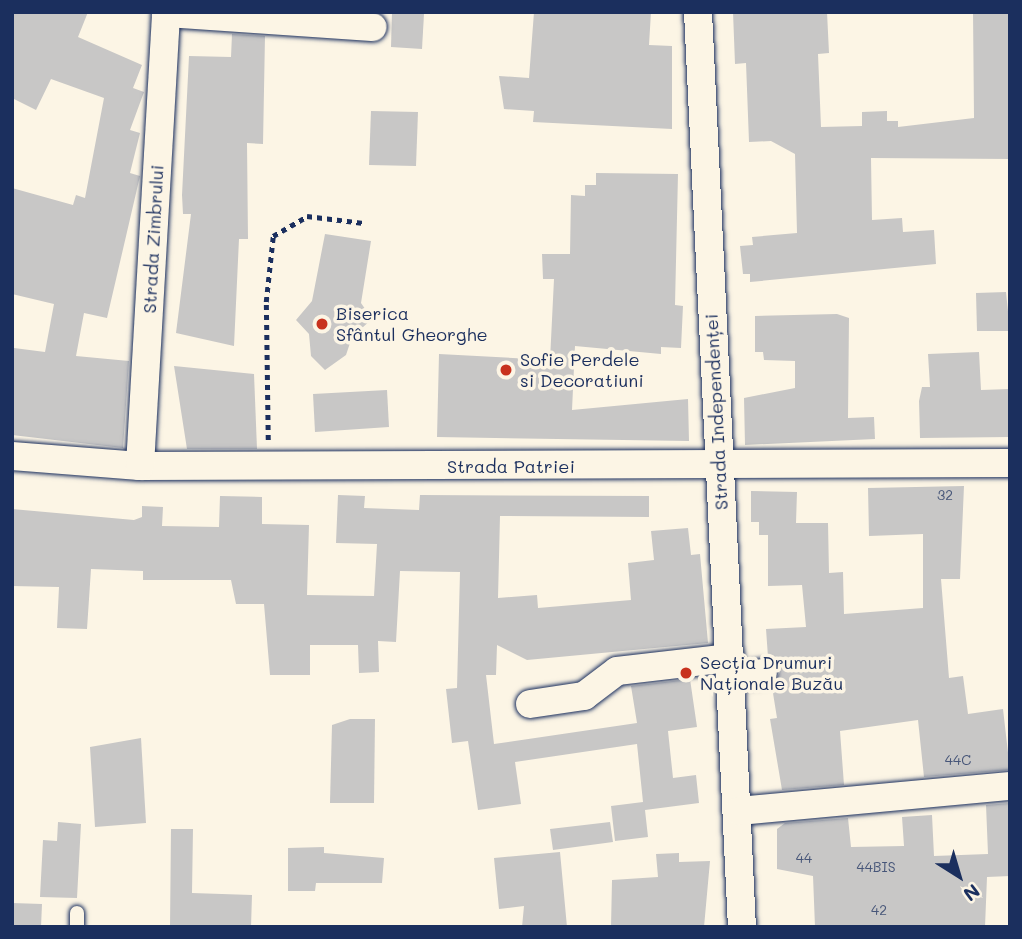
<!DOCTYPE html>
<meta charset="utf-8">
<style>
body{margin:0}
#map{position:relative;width:1022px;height:939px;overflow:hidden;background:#fcf5e5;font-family:Mali,sans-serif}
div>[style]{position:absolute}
.building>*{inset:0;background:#c8c7c6}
.path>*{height:4.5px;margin-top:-2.25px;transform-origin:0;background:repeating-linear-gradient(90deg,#1b2f5e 0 5px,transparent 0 10px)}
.roads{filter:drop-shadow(0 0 2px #1b2f5e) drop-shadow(0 0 2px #1b2f5e)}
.service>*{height:14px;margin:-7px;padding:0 7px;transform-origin:7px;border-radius:7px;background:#fcf5e5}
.minor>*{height:28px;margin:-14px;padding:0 14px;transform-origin:14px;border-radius:14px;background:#fcf5e5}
.dots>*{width:19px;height:19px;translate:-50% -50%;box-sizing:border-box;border:4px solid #fcf5e5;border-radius:50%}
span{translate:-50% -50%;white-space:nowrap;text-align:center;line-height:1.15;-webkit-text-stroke:7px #fcf5e5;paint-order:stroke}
.number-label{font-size:14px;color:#465578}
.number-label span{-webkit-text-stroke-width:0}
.street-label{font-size:18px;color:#1b2f5e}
.poi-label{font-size:18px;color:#1b2f5e}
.left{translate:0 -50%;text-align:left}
.frame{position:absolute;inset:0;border:14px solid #1b2f5e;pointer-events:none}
.north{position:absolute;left:924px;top:841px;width:70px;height:70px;-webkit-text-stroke:5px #fcf5e5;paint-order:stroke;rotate:143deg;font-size:19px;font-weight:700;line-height:28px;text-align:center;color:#1b2f5e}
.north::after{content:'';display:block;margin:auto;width:24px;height:32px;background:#1b2f5e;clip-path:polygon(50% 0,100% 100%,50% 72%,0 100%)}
</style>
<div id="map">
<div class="building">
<i style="clip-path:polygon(12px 12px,88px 12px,78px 37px,142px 65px,133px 88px,144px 92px,130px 130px,140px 133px,130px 173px,140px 176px,107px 318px,84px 313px,76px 356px,129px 361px,123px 448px,12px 435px,14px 348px,45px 352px,54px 304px,12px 294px,12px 188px,73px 205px,76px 195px,85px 198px,104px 98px,51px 79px,36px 110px,12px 98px)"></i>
<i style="clip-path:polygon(392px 12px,424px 14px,422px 49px,391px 47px)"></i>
<i style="clip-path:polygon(534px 12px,651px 12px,649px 45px,672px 46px,672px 129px,533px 122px,534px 111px,504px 109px,499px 76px,529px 78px)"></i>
<i style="clip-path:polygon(733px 12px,827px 12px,829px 53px,818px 54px,821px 127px,862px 126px,862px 112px,887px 111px,887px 121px,898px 121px,898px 127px,974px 118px,973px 12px,1010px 12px,1010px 159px,871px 158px,872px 220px,902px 218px,903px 232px,934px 230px,936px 264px,750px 282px,750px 274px,743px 274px,740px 246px,753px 245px,752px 237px,797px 233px,795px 154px,771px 141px,749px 142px,746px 63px,735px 64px)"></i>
<i style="clip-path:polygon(232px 34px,265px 36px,263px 144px,247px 143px,248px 239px,239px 239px,234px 346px,176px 333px,191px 214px,183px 214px,182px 195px,189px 56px,231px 57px)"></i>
<i style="clip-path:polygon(371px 111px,418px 112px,416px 166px,369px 165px)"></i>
<i style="clip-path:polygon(596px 173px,678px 174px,675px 305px,683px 306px,681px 348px,661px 347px,661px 354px,575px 346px,572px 410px,688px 399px,689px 441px,437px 437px,439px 354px,550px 360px,554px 279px,543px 279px,542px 254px,570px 254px,571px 195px,585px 196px,585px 185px,596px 185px)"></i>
<i style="clip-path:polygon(325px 234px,371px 241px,361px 303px,372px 319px,352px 337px,346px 355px,325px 370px,311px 356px,309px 334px,296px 320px,312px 301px)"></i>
<i style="clip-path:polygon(1006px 292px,1010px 331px,977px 331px,976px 293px)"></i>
<i style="clip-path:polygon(837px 314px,849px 318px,848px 418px,874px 417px,875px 439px,745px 445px,744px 398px,795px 388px,795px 361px,764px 360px,763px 352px,755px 352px,755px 316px)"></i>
<i style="clip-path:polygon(979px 352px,981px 390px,1010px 389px,1010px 437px,920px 438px,919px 401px,922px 387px,930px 387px,928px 354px)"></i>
<i style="clip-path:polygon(174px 366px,254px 374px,257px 449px,187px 449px)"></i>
<i style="clip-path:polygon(387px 390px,389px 427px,315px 432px,313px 394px)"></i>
<i style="clip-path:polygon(964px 486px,960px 579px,941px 579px,949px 678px,963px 676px,968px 714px,1003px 709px,1010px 770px,924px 777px,918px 720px,840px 731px,844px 785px,782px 790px,770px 719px,777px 718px,772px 687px,780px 672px,768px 657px,766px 629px,806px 627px,802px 585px,768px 586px,768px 535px,759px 535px,759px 522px,751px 522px,751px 491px,797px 492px,796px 523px,828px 523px,829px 573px,843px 572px,844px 614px,923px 608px,923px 534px,869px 536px,868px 488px)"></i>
<i style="clip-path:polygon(338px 495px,365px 496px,364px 508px,419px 510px,420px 495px,649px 496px,649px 517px,500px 516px,498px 598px,537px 595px,538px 608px,631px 600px,628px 563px,654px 560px,651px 531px,688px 528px,691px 555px,700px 554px,708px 643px,527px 660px,497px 645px,496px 675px,486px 675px,494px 744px,637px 723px,631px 686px,690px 679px,697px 727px,668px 731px,673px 778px,696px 775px,699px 803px,645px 810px,648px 837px,615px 841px,611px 806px,643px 802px,637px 744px,515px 762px,521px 804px,478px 810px,468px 741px,452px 743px,446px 689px,457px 688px,460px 572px,400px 571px,396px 642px,378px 641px,379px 672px,359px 673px,358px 645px,310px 645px,310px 675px,270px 675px,264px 604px,236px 604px,231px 580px,143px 580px,143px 571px,91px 569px,87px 629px,57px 628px,59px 587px,12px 586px,12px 509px,134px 520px,142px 517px,142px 506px,163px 507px,162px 526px,219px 527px,220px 496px,262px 497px,262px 524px,309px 525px,307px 595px,374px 596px,377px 544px,336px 543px)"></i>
<i style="clip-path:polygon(350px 719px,375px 719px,374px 803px,330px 803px,332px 725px)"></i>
<i style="clip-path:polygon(141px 738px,146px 823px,95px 827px,90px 747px)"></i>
<i style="clip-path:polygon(1010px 803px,1010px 876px,987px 877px,985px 927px,815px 927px,813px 876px,777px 869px,777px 829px,785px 823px,848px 818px,851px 847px,904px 846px,902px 817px,932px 815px,934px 856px,988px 854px,986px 805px)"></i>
<i style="clip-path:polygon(58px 822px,81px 824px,77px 898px,40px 897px,43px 840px,57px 841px)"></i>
<i style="clip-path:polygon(610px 822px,613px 842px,553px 850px,550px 829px)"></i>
<i style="clip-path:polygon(171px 829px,193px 829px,192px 893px,252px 895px,251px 927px,170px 927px)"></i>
<i style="clip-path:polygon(324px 847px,324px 853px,384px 858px,382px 883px,316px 883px,315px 891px,288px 891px,288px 848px)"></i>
<i style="clip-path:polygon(560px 852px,567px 927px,522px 927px,524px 906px,499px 909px,494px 858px)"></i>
<i style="clip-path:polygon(679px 853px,679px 862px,710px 861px,704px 927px,611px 927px,612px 880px,658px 877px,656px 854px)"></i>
<i style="clip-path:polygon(12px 903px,42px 904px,41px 927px,12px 927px)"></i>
</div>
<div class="path">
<i style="left:268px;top:440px;width:138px;rotate:-90.8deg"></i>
<i style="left:266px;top:302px;width:66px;rotate:-83.9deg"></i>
<i style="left:273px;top:236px;width:39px;rotate:-30deg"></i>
<i style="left:307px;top:216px;width:57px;rotate:7deg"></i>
</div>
<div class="roads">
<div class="service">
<i style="left:77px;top:913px;width:14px;rotate:90deg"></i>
</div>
<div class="minor">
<i style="left:698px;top:12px;width:916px;rotate:87.25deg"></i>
<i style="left:166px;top:13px;width:207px;rotate:3.9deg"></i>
<i style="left:12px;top:456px;width:128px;rotate:4.5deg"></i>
<i style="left:140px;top:466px;width:870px;rotate:-0.2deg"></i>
<i style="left:140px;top:466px;width:455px;rotate:-86.7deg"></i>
<i style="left:730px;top:677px;width:33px;rotate:-7deg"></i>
<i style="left:530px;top:704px;width:55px;rotate:-8.4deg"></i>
<i style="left:584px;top:696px;width:41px;rotate:-37.1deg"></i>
<i style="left:617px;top:671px;width:114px;rotate:-6.6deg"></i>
<i style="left:739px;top:811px;width:272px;rotate:-5.3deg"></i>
</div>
</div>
<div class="dots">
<i style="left:322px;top:324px;background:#c8321e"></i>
<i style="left:506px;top:370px;background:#c8321e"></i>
<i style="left:686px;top:673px;background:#c8321e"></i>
</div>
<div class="number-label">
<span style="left:945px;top:495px">32</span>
<span style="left:958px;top:760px">44C</span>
<span style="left:804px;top:858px">44</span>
<span style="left:876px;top:867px">44BIS</span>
<span style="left:879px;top:910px">42</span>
</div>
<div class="street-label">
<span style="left:153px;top:239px;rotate:-87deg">Strada Zimbrului</span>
<span style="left:716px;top:412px;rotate:-93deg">Strada Independenței</span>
<span style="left:511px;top:466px">Strada Patriei</span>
</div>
<div class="poi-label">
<span class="left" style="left:336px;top:324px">Biserica<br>Sfântul Gheorghe</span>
<span class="left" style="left:520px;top:370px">Sofie Perdele<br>si Decoratiuni</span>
<span class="left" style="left:700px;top:673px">Secția Drumuri<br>Naționale Buzău</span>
</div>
<div class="frame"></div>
<div class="north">N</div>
</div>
